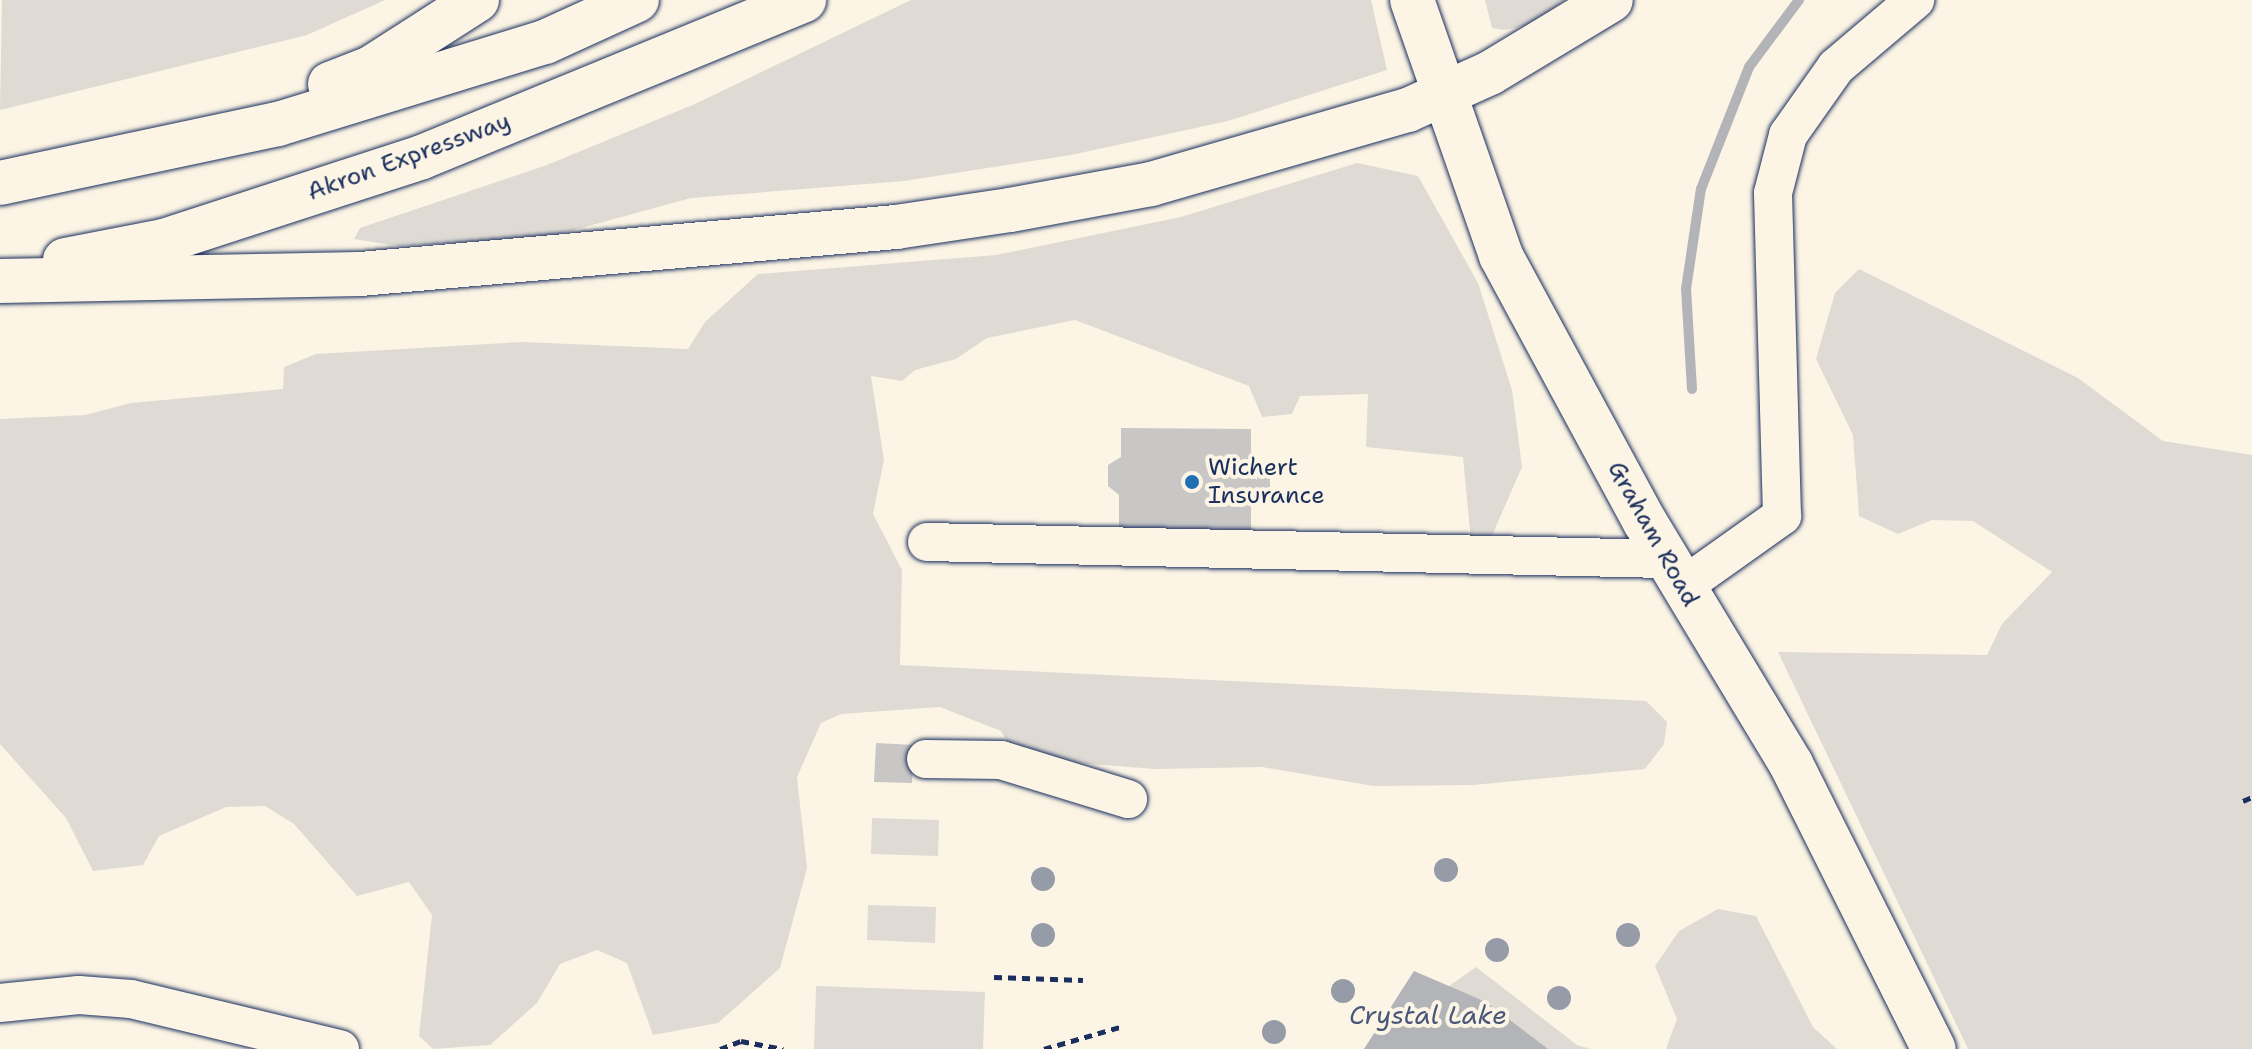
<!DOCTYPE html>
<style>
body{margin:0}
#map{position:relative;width:2252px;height:1049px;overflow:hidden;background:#fcf5e5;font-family:"Shantell Sans",sans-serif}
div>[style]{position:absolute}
.green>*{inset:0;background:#dfdbd4}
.water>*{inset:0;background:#b2b4b8}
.stream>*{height:10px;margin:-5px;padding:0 5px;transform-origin:5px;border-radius:5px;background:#b2b4b8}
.building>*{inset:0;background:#c8c7c6}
.path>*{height:5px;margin-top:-2.5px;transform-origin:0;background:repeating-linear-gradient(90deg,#1b2f5e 0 8px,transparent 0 14px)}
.roads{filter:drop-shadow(0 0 2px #1b2f5e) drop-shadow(0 0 2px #1b2f5e)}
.minor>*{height:38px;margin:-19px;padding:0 19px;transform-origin:19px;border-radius:19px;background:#fcf5e5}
.major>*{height:44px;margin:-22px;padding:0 22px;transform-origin:22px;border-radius:22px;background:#fcf5e5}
.highway>*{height:44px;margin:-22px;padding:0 22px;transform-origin:22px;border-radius:22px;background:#fcf5e5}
.trees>*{width:24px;height:24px;margin:-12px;border-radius:50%;background:#969ba8}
.dots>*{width:22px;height:22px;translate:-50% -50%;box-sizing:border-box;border:4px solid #fcf5e5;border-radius:50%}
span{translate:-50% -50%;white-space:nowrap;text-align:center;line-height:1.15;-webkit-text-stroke:8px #fcf5e5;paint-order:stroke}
.street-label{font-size:24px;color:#1b2f5e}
.poi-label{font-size:24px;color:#1b2f5e}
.left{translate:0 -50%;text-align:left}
.water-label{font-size:26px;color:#485779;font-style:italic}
</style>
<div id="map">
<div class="green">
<i style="clip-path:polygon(385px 0,307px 35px,0 110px,2px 0)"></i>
<i style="clip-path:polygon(911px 0,1371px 0,1387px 70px,1228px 121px,1071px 155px,904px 181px,691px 198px,548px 237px,397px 246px,354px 239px,360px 228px,547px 165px,695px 104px)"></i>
<i style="clip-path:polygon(1485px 0,1565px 0,1530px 25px,1504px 30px,1492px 28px)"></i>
<i style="clip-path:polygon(1357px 163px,1418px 176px,1478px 283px,1512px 390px,1522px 467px,1490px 540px,1471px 541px,1463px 457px,1366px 447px,1368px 394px,1300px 396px,1292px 414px,1262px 417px,1249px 386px,1075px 320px,987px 338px,956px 359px,915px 370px,902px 381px,871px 376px,884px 460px,873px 514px,902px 570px,900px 665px,1646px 701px,1667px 722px,1664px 744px,1645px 769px,1473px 785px,1373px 786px,1262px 767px,1155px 769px,1052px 761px,1013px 751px,1001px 731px,940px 707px,841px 714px,821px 723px,797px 777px,807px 868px,780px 968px,718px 1023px,653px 1035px,627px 963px,597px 950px,560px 964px,537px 1003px,490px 1045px,433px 1049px,419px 1036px,432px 915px,409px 882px,357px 896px,294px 824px,265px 806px,226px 807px,159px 836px,143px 865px,93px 871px,66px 818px,0 744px,0 419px,85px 415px,131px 403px,283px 389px,284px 367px,316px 354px,522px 342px,688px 349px,705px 322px,758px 274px,996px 255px,1181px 217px)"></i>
<i style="clip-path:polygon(1859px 269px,2078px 378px,2163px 441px,2252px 455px,2252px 1049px,1968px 1049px,1778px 652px,1987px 655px,2002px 624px,2052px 572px,1973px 521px,1932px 520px,1898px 534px,1859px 516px,1853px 435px,1816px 359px,1835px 293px)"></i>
<i style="clip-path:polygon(872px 818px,939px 820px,938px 856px,871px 854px)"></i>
<i style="clip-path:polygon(868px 905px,936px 907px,935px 943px,867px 940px)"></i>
<i style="clip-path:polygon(1718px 909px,1756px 916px,1813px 1027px,1837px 1049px,1666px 1049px,1677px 1019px,1655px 966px,1679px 931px)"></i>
<i style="clip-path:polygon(1476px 967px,1577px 1045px,1591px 1049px,1542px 1049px,1449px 986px)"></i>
<i style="clip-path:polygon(816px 986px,985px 992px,983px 1049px,814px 1049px)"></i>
</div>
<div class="water">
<i style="clip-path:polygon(1414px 971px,1486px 1002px,1548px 1049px,1364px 1049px)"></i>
</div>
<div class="stream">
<i style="left:1692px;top:389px;width:100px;rotate:-93.4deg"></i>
<i style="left:1686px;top:289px;width:101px;rotate:-81.5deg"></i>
<i style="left:1701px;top:189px;width:131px;rotate:-68.5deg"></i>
<i style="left:1749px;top:67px;width:84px;rotate:-53.3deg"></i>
</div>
<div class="building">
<i style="clip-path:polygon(1121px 428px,1251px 429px,1251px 462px,1270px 465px,1270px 494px,1251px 497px,1251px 530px,1119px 528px,1119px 495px,1108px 486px,1108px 465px,1121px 457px)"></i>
<i style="clip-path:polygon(876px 743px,914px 745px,912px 783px,874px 782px)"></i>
</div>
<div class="path">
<i style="left:2243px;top:801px;width:10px;rotate:-24deg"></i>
<i style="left:994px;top:977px;width:89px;rotate:1.9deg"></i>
<i style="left:720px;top:1049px;width:22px;rotate:-21deg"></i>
<i style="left:741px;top:1041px;width:43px;rotate:10.8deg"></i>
<i style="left:1044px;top:1049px;width:82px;rotate:-16.2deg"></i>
</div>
<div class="roads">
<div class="minor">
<i style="left:927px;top:542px;width:740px;rotate:1.32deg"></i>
<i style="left:1682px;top:587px;width:123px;rotate:-35.4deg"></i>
<i style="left:1782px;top:516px;width:323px;rotate:-91.6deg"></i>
<i style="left:1773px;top:193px;width:60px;rotate:-75.5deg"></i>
<i style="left:1788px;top:135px;width:83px;rotate:-54.8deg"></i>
<i style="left:1836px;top:67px;width:104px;rotate:-40.3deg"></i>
<i style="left:926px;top:759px;width:75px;rotate:0.8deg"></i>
<i style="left:1001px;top:760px;width:133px;rotate:17.1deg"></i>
<i style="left:0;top:1003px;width:79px;rotate:-5.8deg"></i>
<i style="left:79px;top:995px;width:52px;rotate:4.4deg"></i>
<i style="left:131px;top:999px;width:215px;rotate:13.5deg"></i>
</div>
<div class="major">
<i style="left:1412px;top:0;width:271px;rotate:70.8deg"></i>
<i style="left:1501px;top:256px;width:302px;rotate:61.6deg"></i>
<i style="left:1645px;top:522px;width:283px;rotate:58.9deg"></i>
<i style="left:1791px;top:764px;width:319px;rotate:63.4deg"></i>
</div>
<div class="highway">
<i style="left:330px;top:84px;width:44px;rotate:-21.3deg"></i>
<i style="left:371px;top:68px;width:126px;rotate:-32.7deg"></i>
<i style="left:0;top:183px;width:284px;rotate:-12deg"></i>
<i style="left:278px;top:124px;width:279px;rotate:-17.1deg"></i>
<i style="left:545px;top:42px;width:101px;rotate:-24.5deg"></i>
<i style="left:65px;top:260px;width:101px;rotate:-10.9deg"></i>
<i style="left:164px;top:241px;width:271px;rotate:-18deg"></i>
<i style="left:422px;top:157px;width:413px;rotate:-22.3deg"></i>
<i style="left:0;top:281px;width:360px;rotate:-1.1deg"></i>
<i style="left:360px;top:274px;width:538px;rotate:-5.01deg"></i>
<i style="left:896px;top:227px;width:115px;rotate:-8.5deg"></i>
<i style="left:1010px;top:210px;width:143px;rotate:-10.4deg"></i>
<i style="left:1151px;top:184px;width:267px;rotate:-16.1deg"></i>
<i style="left:1408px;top:110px;width:90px;rotate:-24.3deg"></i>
<i style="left:1490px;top:73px;width:141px;rotate:-31.1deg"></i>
</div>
</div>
<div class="trees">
<i style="left:1446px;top:870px"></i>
<i style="left:1043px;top:879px"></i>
<i style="left:1043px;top:935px"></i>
<i style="left:1628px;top:935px"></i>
<i style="left:1497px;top:950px"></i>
<i style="left:1343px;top:991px"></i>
<i style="left:1559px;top:998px"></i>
<i style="left:1274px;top:1032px"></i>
</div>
<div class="dots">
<i style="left:1192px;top:482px;background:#1f6fb2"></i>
</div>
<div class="street-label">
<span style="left:409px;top:157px;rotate:-20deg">Akron Expressway</span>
<span style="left:1653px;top:534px;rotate:61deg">Graham Road</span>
</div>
<div class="poi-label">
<span class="left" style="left:1208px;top:482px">Wichert<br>Insurance</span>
</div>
<div class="water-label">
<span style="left:1428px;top:1015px">Crystal Lake</span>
</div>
</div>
